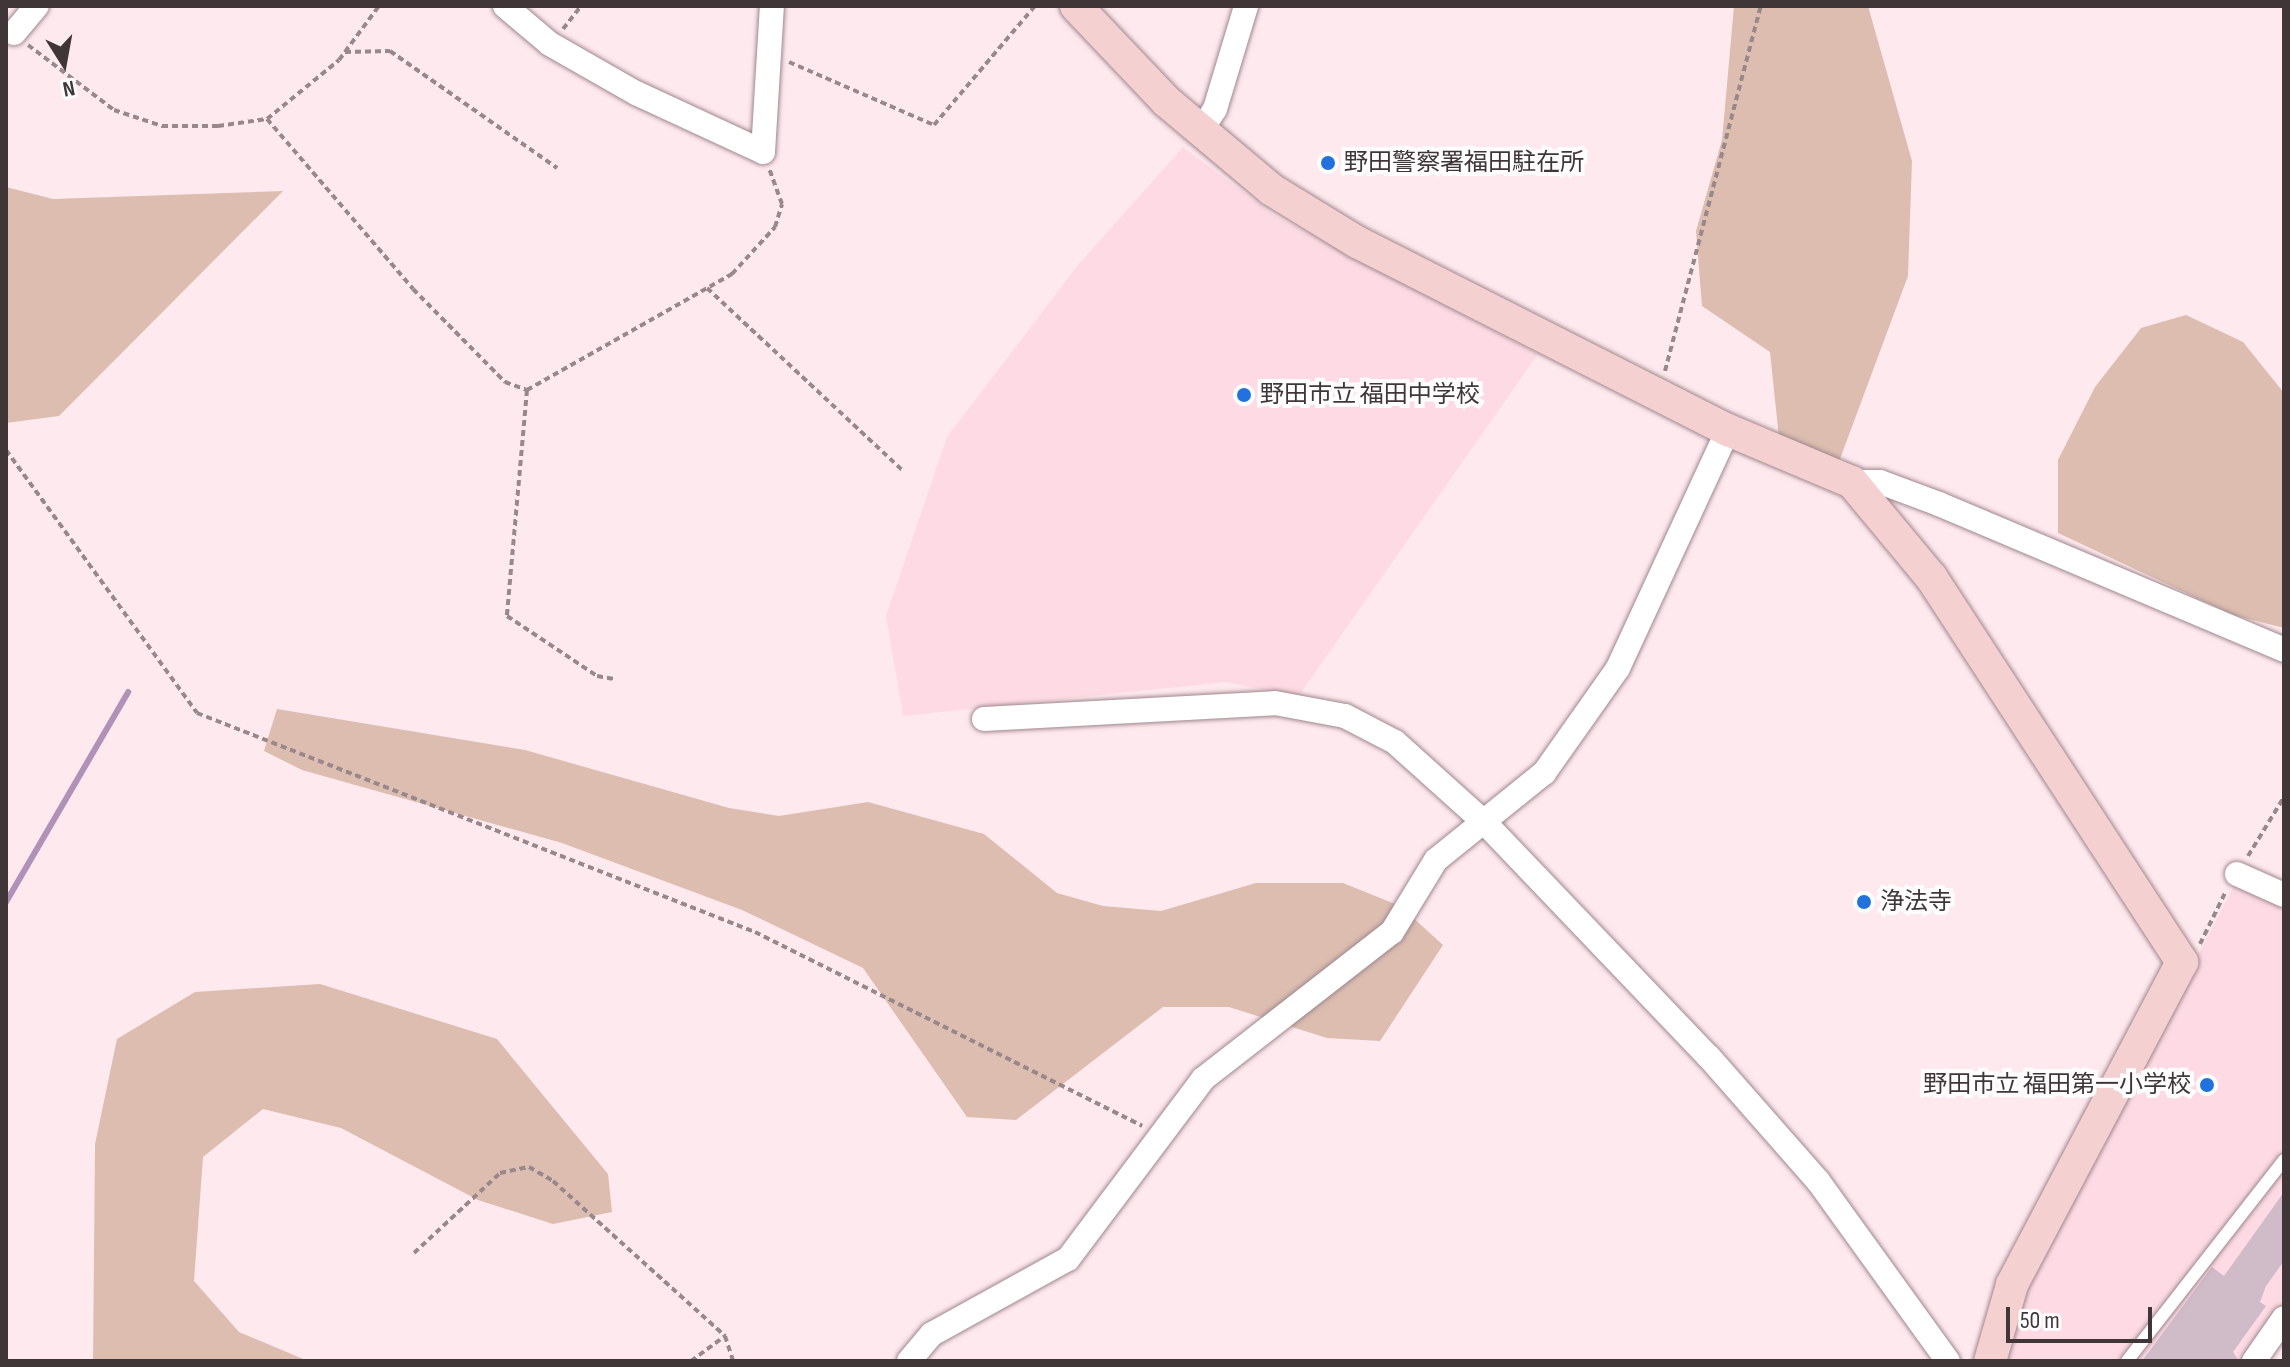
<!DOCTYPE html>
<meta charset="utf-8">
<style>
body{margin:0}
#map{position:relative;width:2290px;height:1367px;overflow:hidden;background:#fee9ee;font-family:"Sofia Sans Condensed","Noto Sans JP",sans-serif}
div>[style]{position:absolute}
.built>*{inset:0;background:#fedbe4}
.green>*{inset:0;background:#dcbdb0}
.stream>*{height:6px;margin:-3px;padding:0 3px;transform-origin:3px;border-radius:3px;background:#b092b8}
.building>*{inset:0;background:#d0bbc8}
.path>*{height:4px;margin-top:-2px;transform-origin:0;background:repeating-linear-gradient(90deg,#98888c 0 6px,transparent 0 10px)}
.roads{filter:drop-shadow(0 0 2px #9f878d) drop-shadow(0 0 2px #9f878d)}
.lane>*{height:12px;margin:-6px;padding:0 6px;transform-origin:6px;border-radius:6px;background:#fff}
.street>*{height:24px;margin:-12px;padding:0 12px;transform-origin:12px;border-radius:12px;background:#fff}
.secondary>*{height:32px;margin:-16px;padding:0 16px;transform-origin:16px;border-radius:16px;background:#f4d0d0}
.dots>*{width:22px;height:22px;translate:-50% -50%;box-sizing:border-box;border:4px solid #fdfdfd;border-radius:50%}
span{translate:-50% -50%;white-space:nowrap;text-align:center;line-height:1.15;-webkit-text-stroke:8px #fdfdfd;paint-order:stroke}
.poi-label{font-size:24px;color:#403638}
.left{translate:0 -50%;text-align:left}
.right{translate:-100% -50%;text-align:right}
.frame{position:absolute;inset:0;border:8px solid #403638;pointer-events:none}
.north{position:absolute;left:24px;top:24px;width:80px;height:80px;-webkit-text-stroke:6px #fdfdfd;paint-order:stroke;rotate:169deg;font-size:22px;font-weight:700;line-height:32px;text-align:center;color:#403638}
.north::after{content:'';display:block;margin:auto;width:28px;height:36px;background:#403638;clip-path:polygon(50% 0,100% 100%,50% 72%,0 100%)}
.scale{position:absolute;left:2006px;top:1307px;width:146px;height:36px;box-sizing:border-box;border:4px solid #403638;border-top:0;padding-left:10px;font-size:24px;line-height:28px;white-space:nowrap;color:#403638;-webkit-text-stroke:6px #fdfdfd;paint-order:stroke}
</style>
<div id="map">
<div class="built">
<i style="clip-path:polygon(1183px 147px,1274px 215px,1538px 354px,1298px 697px,1226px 682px,903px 716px,886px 616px,947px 437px,1078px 265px)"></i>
<i style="clip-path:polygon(2237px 880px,2284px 900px,2284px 1305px,2246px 1361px,2005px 1361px,2019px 1297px)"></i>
</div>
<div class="green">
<i style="clip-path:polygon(1734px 6px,1868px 6px,1912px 161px,1908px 276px,1837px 467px,1779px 438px,1770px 352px,1702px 306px,1696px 231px,1722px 140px)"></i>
<i style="clip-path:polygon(6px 187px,53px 199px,283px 191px,59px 416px,6px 423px)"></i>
<i style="clip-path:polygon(2186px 315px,2243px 342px,2284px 393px,2284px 628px,2233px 615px,2058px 533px,2058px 460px,2095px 387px,2141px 328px)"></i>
<i style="clip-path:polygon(277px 709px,525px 750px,729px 808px,779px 816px,868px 802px,984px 834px,1057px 893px,1103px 906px,1161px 911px,1256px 883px,1343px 883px,1400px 906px,1443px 945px,1380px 1041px,1327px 1038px,1229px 1007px,1163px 1007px,1016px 1120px,967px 1117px,863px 968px,742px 910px,562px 843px,302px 770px,264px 751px)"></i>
<i style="clip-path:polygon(320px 984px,497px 1039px,608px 1174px,612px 1212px,553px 1224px,478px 1200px,341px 1128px,263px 1109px,203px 1157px,194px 1281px,239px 1332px,308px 1361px,93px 1361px,95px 1144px,117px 1039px,195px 992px)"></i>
</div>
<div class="stream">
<i style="left:6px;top:902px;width:243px;rotate:-59.8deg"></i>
</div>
<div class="building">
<i style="clip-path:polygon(2284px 1192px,2284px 1261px,2266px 1286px,2260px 1302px,2266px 1306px,2233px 1352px,2239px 1361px,2142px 1361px,2212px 1267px,2224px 1276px)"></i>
</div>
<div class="path">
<i style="left:563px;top:29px;width:29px;rotate:-52deg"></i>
<i style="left:28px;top:45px;width:108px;rotate:37.1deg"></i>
<i style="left:114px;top:110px;width:51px;rotate:18.4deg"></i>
<i style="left:162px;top:126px;width:56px"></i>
<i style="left:218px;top:126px;width:49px;rotate:-8.1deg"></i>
<i style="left:267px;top:119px;width:93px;rotate:-39.3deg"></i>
<i style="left:339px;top:60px;width:67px;rotate:-53.5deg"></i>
<i style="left:345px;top:52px;width:45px;rotate:-1.3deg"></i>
<i style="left:390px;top:51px;width:204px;rotate:35deg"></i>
<i style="left:789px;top:62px;width:158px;rotate:23.5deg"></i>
<i style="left:934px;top:125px;width:156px;rotate:-49.7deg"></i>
<i style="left:267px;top:119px;width:224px;rotate:49.3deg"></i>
<i style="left:413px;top:289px;width:131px;rotate:45.3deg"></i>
<i style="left:505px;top:382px;width:23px;rotate:20deg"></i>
<i style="left:527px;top:390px;width:236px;rotate:-29.5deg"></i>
<i style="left:732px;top:274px;width:64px;rotate:-47.5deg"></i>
<i style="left:775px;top:227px;width:24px;rotate:-73deg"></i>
<i style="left:782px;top:204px;width:37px;rotate:-110deg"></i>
<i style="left:707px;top:288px;width:267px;rotate:43deg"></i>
<i style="left:1665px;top:371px;width:377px;rotate:-75.3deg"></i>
<i style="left:527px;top:390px;width:227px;rotate:95.1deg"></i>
<i style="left:507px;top:616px;width:108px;rotate:33.7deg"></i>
<i style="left:597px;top:676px;width:17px;rotate:10deg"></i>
<i style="left:6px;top:450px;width:325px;rotate:54deg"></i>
<i style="left:197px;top:713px;width:599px;rotate:21.43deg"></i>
<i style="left:755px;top:932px;width:433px;rotate:26.6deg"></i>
<i style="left:2248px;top:856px;width:69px;rotate:-58.6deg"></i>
<i style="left:2200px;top:944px;width:59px;rotate:-63.9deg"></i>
<i style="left:414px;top:1253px;width:117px;rotate:-42.9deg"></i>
<i style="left:500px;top:1173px;width:30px;rotate:-12deg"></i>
<i style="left:529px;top:1167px;width:28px;rotate:30deg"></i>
<i style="left:553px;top:1181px;width:232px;rotate:42deg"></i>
<i style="left:725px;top:1336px;width:26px;rotate:72deg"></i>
<i style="left:691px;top:1361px;width:42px;rotate:-36.3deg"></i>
</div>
<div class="roads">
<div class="lane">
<i style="left:2127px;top:1361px;width:255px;rotate:-52deg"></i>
</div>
<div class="street">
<i style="left:505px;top:6px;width:59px;rotate:40.2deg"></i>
<i style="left:550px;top:44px;width:99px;rotate:29.7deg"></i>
<i style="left:636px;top:93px;width:140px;rotate:24.9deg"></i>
<i style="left:763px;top:152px;width:146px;rotate:-86.5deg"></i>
<i style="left:14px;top:33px;width:35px;rotate:-50deg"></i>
<i style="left:1200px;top:132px;width:27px;rotate:-57deg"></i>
<i style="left:1215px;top:109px;width:108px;rotate:-73.2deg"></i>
<i style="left:1852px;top:482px;width:28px"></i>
<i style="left:1880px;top:482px;width:63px;rotate:20.4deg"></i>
<i style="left:1939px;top:504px;width:375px;rotate:22.9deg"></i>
<i style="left:984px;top:719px;width:291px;rotate:-3.1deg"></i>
<i style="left:1275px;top:703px;width:71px;rotate:10.5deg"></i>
<i style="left:1345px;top:716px;width:56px;rotate:27.5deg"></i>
<i style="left:1395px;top:742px;width:122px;rotate:42deg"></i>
<i style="left:1486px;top:824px;width:323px;rotate:46.3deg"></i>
<i style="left:1709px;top:1057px;width:165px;rotate:48.7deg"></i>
<i style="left:1818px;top:1181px;width:222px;rotate:54.2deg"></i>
<i style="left:2237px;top:874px;width:51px;rotate:24.1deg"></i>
<i style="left:909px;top:1361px;width:35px;rotate:-50deg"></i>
<i style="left:932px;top:1334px;width:155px;rotate:-28.9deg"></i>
<i style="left:1068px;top:1259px;width:225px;rotate:-53.1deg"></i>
<i style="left:1203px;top:1079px;width:239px;rotate:-37.9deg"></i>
<i style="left:1392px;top:932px;width:84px;rotate:-58.6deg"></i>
<i style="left:1436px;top:860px;width:139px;rotate:-38.9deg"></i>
<i style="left:1544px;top:773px;width:128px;rotate:-54.8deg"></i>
<i style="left:1618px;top:668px;width:262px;rotate:-65.2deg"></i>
<i style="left:2254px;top:1361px;width:52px;rotate:-55.1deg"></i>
</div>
<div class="secondary">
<i style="left:1076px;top:6px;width:131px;rotate:46.5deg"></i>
<i style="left:1166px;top:101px;width:138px;rotate:40deg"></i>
<i style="left:1272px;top:190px;width:100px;rotate:31.5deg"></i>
<i style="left:1357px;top:242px;width:416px;rotate:26.9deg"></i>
<i style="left:1728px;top:430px;width:134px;rotate:22.8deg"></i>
<i style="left:1852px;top:482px;width:124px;rotate:50.3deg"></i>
<i style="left:1931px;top:577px;width:460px;rotate:56.9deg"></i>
<i style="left:2182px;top:962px;width:365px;rotate:117.8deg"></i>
<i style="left:2012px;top:1285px;width:79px;rotate:106.1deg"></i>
</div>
</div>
<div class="dots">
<i style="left:1328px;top:163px;background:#2172dc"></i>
<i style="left:1244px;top:395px;background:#2172dc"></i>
<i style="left:1864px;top:902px;background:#2172dc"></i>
<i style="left:2207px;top:1085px;background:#2172dc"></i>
</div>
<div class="poi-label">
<span class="left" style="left:1344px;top:163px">野田警察署福田駐在所</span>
<span class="left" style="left:1260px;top:395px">野田市立 福田中学校</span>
<span class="left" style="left:1880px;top:902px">浄法寺</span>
<span class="right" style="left:2191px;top:1085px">野田市立 福田第一小学校</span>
</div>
<div class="frame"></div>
<div class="north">N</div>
<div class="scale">50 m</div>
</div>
